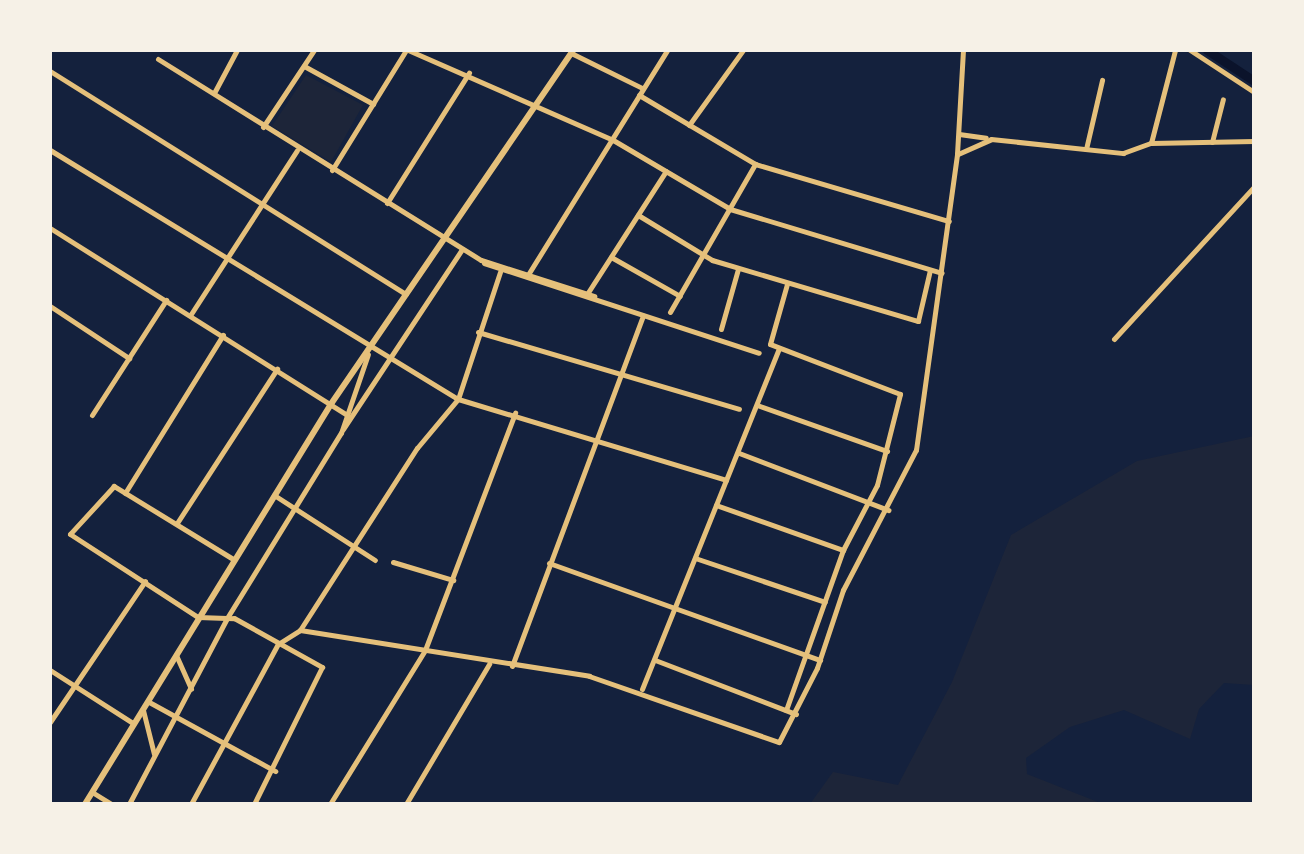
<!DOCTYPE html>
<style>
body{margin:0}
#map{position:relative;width:1304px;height:854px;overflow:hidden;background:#14213d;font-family:Literata,serif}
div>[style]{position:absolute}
.green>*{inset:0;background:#1d2539}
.canal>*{height:9px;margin:-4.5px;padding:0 4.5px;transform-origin:4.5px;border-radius:4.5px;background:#0b132b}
.minor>*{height:5px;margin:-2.5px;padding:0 2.5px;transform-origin:2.5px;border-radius:2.5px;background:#e5c07b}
.tertiary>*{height:6px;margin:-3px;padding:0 3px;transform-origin:3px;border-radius:3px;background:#e5c07b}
span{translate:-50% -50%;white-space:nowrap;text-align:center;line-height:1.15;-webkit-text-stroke:8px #f6f1e7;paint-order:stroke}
.frame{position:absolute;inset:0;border:52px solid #f6f1e7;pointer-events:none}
</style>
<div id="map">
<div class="green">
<i style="clip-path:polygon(306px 75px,363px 105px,331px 162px,272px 126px)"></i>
<i style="clip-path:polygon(1254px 436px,1254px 685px,1224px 683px,1199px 709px,1190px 739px,1124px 710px,1070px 727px,1026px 758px,1027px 774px,1103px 804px,810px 804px,833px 772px,898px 785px,952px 682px,1011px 535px,1137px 461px)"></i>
</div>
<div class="canal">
<i style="left:1207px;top:50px;width:56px;rotate:33.4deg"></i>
</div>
<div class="minor">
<i style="left:408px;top:50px;width:224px;rotate:23.7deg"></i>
<i style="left:613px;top:140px;width:136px;rotate:30.5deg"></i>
<i style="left:730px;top:209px;width:221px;rotate:16.8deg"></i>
<i style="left:1190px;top:50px;width:77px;rotate:33.3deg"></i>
<i style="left:571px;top:53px;width:79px;rotate:26.2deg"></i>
<i style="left:158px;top:59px;width:380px;rotate:31.9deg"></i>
<i style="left:481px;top:260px;width:119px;rotate:17.7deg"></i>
<i style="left:304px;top:66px;width:79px;rotate:28.8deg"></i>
<i style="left:50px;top:71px;width:420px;rotate:32.1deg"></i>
<i style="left:214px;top:93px;width:49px;rotate:-61.9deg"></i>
<i style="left:639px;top:95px;width:135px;rotate:30.7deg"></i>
<i style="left:755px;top:164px;width:202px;rotate:16.4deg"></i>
<i style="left:689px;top:125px;width:92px;rotate:-54.2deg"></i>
<i style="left:263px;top:127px;width:92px;rotate:-56.5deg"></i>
<i style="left:959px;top:134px;width:27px;rotate:8deg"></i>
<i style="left:1212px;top:142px;width:44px;rotate:-75.7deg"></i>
<i style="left:1151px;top:143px;width:96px;rotate:-75.5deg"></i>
<i style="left:1086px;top:149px;width:71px;rotate:-76.9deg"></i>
<i style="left:50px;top:150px;width:478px;rotate:31.4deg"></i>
<i style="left:458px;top:399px;width:280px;rotate:16.8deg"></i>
<i style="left:958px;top:154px;width:36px;rotate:-24deg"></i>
<i style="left:991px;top:139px;width:133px;rotate:6.1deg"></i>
<i style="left:1123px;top:153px;width:30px;rotate:-20deg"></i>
<i style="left:1151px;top:143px;width:103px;rotate:-1.1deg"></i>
<i style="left:332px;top:170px;width:141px;rotate:-58.3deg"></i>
<i style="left:387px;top:203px;width:154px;rotate:-57.8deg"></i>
<i style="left:638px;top:215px;width:87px;rotate:31.3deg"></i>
<i style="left:712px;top:260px;width:215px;rotate:16.5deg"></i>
<i style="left:918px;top:321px;width:52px;rotate:-76.8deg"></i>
<i style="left:50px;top:228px;width:349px;rotate:32.2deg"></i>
<i style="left:611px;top:257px;width:79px;rotate:29.5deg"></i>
<i style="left:484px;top:263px;width:289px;rotate:18.1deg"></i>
<i style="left:529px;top:273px;width:262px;rotate:-58.2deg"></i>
<i style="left:587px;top:294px;width:146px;rotate:-57.3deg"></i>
<i style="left:50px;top:306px;width:95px;rotate:33.4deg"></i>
<i style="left:670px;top:312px;width:171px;rotate:-60.1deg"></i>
<i style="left:191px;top:314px;width:195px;rotate:-57.1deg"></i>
<i style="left:721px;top:329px;width:62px;rotate:-74.2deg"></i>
<i style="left:478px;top:332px;width:272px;rotate:16.4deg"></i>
<i style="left:1114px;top:339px;width:207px;rotate:-47.4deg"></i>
<i style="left:757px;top:405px;width:138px;rotate:19.5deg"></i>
<i style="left:92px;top:415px;width:137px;rotate:-57.2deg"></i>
<i style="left:343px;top:429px;width:216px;rotate:-56.5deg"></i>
<i style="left:739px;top:453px;width:160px;rotate:20.9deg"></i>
<i style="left:125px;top:493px;width:186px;rotate:-58.2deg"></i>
<i style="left:274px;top:495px;width:120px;rotate:32.8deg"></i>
<i style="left:716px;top:505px;width:135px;rotate:19.5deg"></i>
<i style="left:177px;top:523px;width:184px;rotate:-57deg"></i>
<i style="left:695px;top:558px;width:137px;rotate:18.7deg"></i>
<i style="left:233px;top:559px;width:140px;rotate:-148.5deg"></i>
<i style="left:114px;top:486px;width:65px;rotate:132.5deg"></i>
<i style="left:70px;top:534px;width:153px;rotate:33deg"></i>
<i style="left:198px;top:617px;width:36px;rotate:2deg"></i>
<i style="left:234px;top:618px;width:101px;rotate:29.1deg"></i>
<i style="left:322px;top:667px;width:153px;rotate:116.4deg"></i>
<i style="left:393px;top:562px;width:63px;rotate:16.7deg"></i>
<i style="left:549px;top:563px;width:288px;rotate:19.7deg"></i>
<i style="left:300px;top:630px;width:293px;rotate:9deg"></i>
<i style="left:589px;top:676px;width:201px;rotate:19.2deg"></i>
<i style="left:779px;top:742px;width:83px;rotate:-62.8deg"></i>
<i style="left:817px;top:668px;width:82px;rotate:-71.6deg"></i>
<i style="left:843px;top:590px;width:158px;rotate:-62.5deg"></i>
<i style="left:916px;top:450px;width:299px;rotate:-82.1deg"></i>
<i style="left:957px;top:154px;width:104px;rotate:-86.7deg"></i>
<i style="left:176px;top:655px;width:37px;rotate:66deg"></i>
<i style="left:655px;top:660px;width:151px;rotate:21deg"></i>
<i style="left:512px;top:666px;width:374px;rotate:-69.5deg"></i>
<i style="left:50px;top:670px;width:98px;rotate:32.6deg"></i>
<i style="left:642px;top:689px;width:367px;rotate:-68.1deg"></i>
<i style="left:149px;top:702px;width:144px;rotate:28.7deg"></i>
<i style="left:143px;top:710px;width:45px;rotate:76deg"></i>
<i style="left:786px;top:710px;width:170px;rotate:-70.4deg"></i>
<i style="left:843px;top:550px;width:73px;rotate:-62.4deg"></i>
<i style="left:877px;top:485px;width:94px;rotate:-75.8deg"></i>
<i style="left:900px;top:394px;width:139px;rotate:-159deg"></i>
<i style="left:770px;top:344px;width:62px;rotate:-74.2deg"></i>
<i style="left:50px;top:722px;width:170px;rotate:-56deg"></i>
<i style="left:92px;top:792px;width:22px;rotate:32deg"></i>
<i style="left:129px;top:804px;width:210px;rotate:-62.2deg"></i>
<i style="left:227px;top:618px;width:217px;rotate:-58.4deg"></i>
<i style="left:341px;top:433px;width:83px;rotate:-71.1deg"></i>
<i style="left:191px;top:804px;width:182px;rotate:-61.5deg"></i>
<i style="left:278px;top:644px;width:26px;rotate:-32deg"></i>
<i style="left:300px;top:630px;width:216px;rotate:-57.3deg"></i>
<i style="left:417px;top:448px;width:64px;rotate:-50.1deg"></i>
<i style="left:458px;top:399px;width:134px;rotate:-71.7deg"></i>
<i style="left:330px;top:804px;width:181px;rotate:-58.3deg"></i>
<i style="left:425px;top:650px;width:254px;rotate:-69.2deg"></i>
<i style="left:406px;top:804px;width:163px;rotate:-59.3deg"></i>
</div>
<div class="tertiary">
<i style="left:85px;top:804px;width:470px;rotate:-58.4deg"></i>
<i style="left:331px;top:404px;width:429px;rotate:-55.6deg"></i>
</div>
<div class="frame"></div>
</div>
